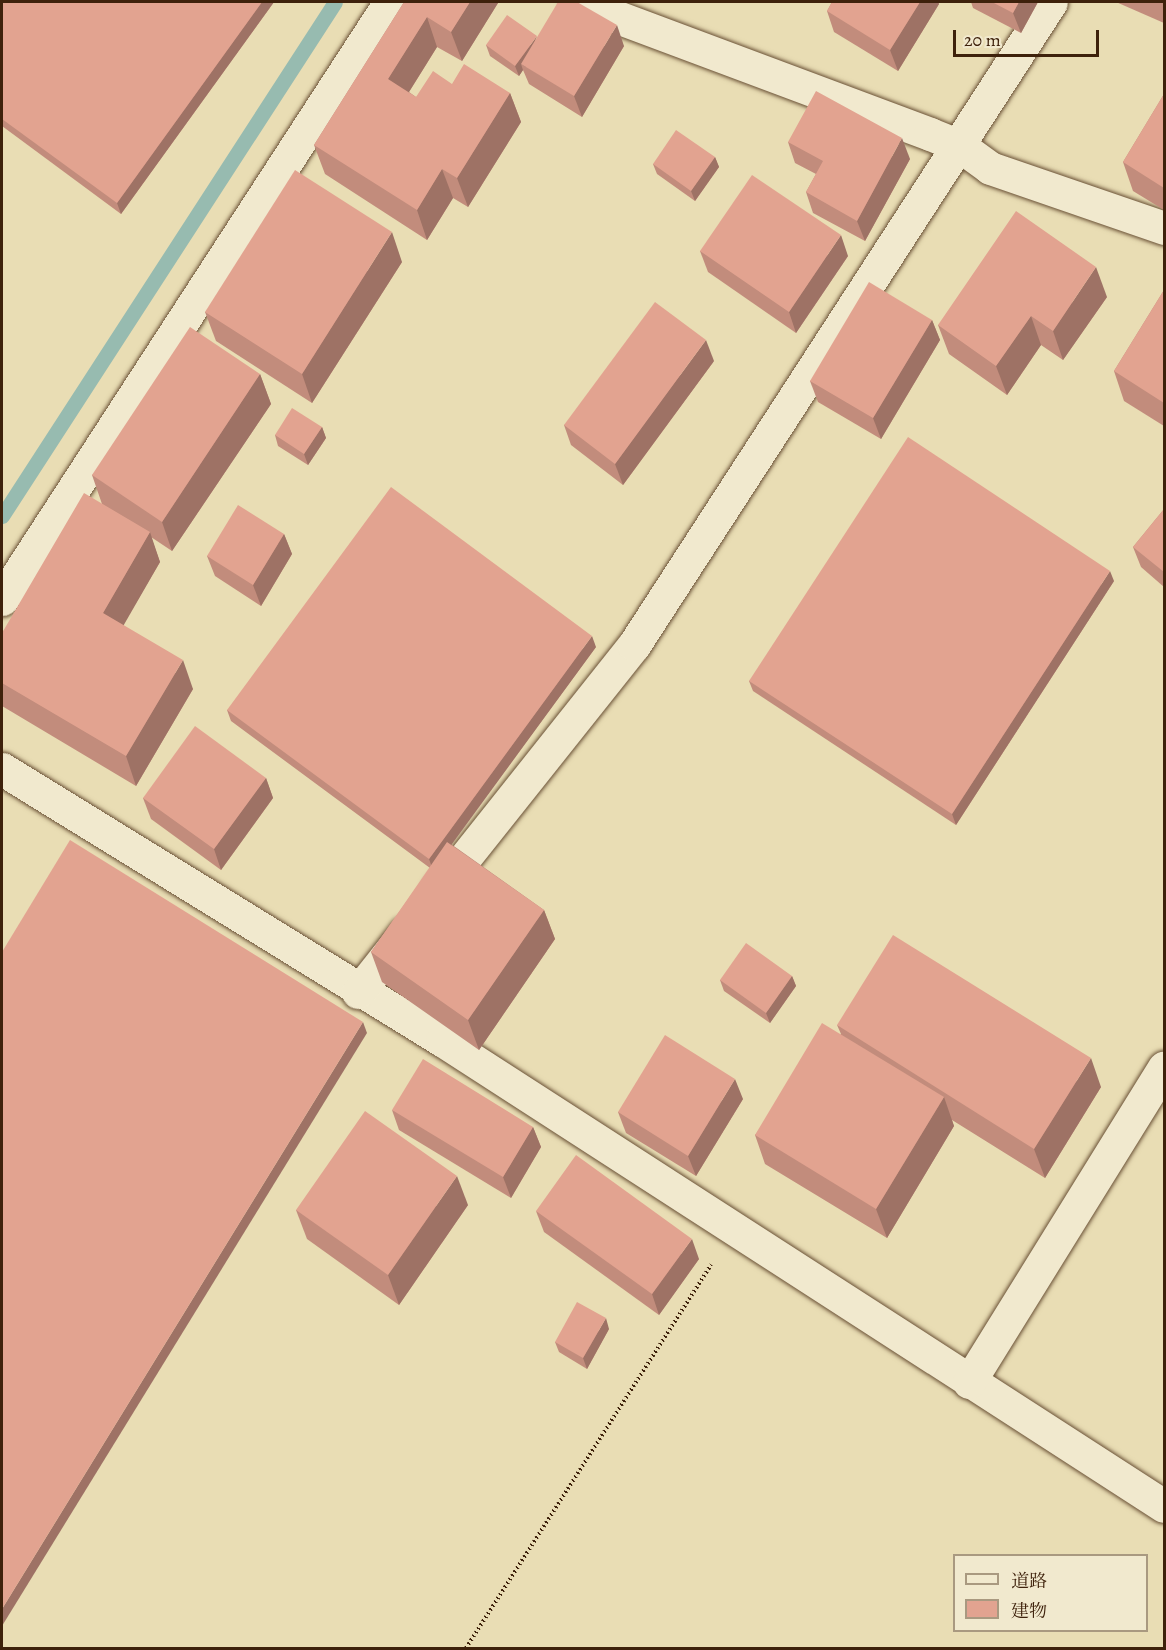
<!DOCTYPE html>
<meta charset="utf-8">
<style>
body{margin:0}
#map{position:relative;width:1166px;height:1650px;overflow:hidden;background:#e9ddb4;font-family:Alegreya,"Noto Serif JP",serif}
div>[style]{position:absolute}
.stream>*{height:15px;margin:-7.5px;padding:0 7.5px;transform-origin:7.5px;border-radius:7.5px;background:#97bbb0}
.path>*{height:4px;margin-top:-2px;transform-origin:0;background:repeating-linear-gradient(90deg,#3e210b 0 1.5px,transparent 0 4.5px)}
.roads{filter:drop-shadow(0 0 2px #695035) drop-shadow(0 0 2px #695035)}
.street>*{height:33px;margin:-16.5px;padding:0 16.5px;transform-origin:16.5px;border-radius:16.5px;background:#f1e9ce}
.wall>*{inset:0;background:#c28c7c}
.shaded-wall>*{inset:0;background:#9e7265}
.building>*{inset:0;background:#e2a390}
span{translate:-50% -50%;white-space:nowrap;text-align:center;line-height:1.15;-webkit-text-stroke:5px #f1e9ce;paint-order:stroke}
.frame{position:absolute;inset:0;border:3px solid #3e210b;pointer-events:none}
.legend{position:absolute;left:953px;top:1554px;width:195px;height:78px;box-sizing:border-box;background:#f1e9ce;border:2px solid #a99980;margin:0;padding:8px 10px;list-style:none;font-size:18px;color:#3e210b}
.legend li{display:flex;align-items:center;gap:12px;height:30px}
.legend b{width:30px;border:2px solid #a99980}
.scale{position:absolute;left:953px;top:30px;width:146px;height:27px;box-sizing:border-box;border:3px solid #3e210b;border-top:0;padding-left:8px;font-size:18px;line-height:21px;white-space:nowrap;color:#3e210b;-webkit-text-stroke:4px #f1e9ce;paint-order:stroke}
</style>
<div id="map">
<div class="stream">
<i style="left:2px;top:516px;width:612px;rotate:-57.06deg"></i>
</div>
<div class="path">
<i style="left:466px;top:1648px;width:455px;rotate:-57.4deg"></i>
</div>
<div class="roads">
<div class="street">
<i style="left:577px;top:2px;width:377px;rotate:20.5deg"></i>
<i style="left:930px;top:134px;width:32px;rotate:22deg"></i>
<i style="left:960px;top:146px;width:37px;rotate:36deg"></i>
<i style="left:990px;top:168px;width:184px;rotate:19deg"></i>
<i style="left:2px;top:599px;width:712px;rotate:-56.98deg"></i>
<i style="left:2px;top:769px;width:517px;rotate:31.63deg"></i>
<i style="left:442px;top:1040px;width:859px;rotate:32.84deg"></i>
<i style="left:439px;top:890px;width:313px;rotate:-51.5deg"></i>
<i style="left:634px;top:645px;width:766px;rotate:-57.04deg"></i>
<i style="left:358px;top:992px;width:75px;rotate:-51.5deg"></i>
<i style="left:969px;top:1382px;width:370px;rotate:-58.2deg"></i>
</div>
</div>
<div class="wall">
<i style="clip-path:polygon(2px 2px,274px 2px,121px 214px,2px 126px)"></i>
<i style="clip-path:polygon(404px 2px,498px 3px,462px 61px,437px 47px,409px 92px,416px 97px,452px 84px,510px 93px,521px 122px,468px 207px,453px 198px,427px 240px,325px 174px,314px 145px)"></i>
<i style="clip-path:polygon(832px 2px,938px 2px,939px 4px,898px 71px,834px 32px,827px 11px)"></i>
<i style="clip-path:polygon(971px 2px,1038px 2px,1021px 33px,973px 8px)"></i>
<i style="clip-path:polygon(1116px 2px,1164px 2px,1164px 23px)"></i>
<i style="clip-path:polygon(486px 45px,624px 46px,582px 117px,529px 84px,523px 70px,519px 76px,490px 56px)"></i>
<i style="clip-path:polygon(1164px 94px,1164px 210px,1133px 191px,1123px 162px)"></i>
<i style="clip-path:polygon(788px 142px,910px 159px,865px 241px,813px 213px,806px 192px,816px 174px,795px 163px)"></i>
<i style="clip-path:polygon(715px 157px,719px 167px,695px 201px,657px 174px,653px 164px)"></i>
<i style="clip-path:polygon(700px 251px,848px 256px,796px 333px,708px 272px)"></i>
<i style="clip-path:polygon(402px 262px,312px 403px,216px 341px,205px 312px)"></i>
<i style="clip-path:polygon(1164px 290px,1164px 426px,1124px 401px,1114px 371px)"></i>
<i style="clip-path:polygon(1107px 297px,1063px 360px,1041px 345px,1007px 395px,949px 354px,938px 325px)"></i>
<i style="clip-path:polygon(932px 320px,940px 340px,881px 439px,818px 402px,810px 381px)"></i>
<i style="clip-path:polygon(714px 361px,623px 485px,571px 445px,564px 425px)"></i>
<i style="clip-path:polygon(260px 374px,271px 404px,172px 551px,151px 537px,160px 562px,123px 625px,193px 689px,136px 786px,2px 706px,2px 633px,102px 504px,92px 475px)"></i>
<i style="clip-path:polygon(322px 427px,326px 438px,308px 465px,278px 446px,275px 435px)"></i>
<i style="clip-path:polygon(1164px 509px,1164px 587px,1141px 567px,1133px 547px)"></i>
<i style="clip-path:polygon(284px 534px,292px 554px,261px 606px,215px 576px,207px 556px)"></i>
<i style="clip-path:polygon(1114px 581px,956px 825px,753px 691px,749px 681px)"></i>
<i style="clip-path:polygon(596px 647px,451px 844px,544px 910px,555px 939px,479px 1050px,382px 982px,371px 952px,430px 868px,231px 721px,227px 710px)"></i>
<i style="clip-path:polygon(266px 778px,273px 798px,221px 870px,151px 819px,143px 798px)"></i>
<i style="clip-path:polygon(792px 976px,796px 986px,770px 1023px,724px 991px,720px 980px)"></i>
<i style="clip-path:polygon(837px 1025px,1101px 1087px,1045px 1178px,952px 1120px,954px 1126px,887px 1238px,765px 1164px,755px 1135px,841px 1034px)"></i>
<i style="clip-path:polygon(743px 1099px,696px 1176px,626px 1133px,618px 1112px)"></i>
<i style="clip-path:polygon(392px 1110px,533px 1127px,541px 1147px,511px 1198px,399px 1130px)"></i>
<i style="clip-path:polygon(468px 1205px,399px 1305px,307px 1239px,296px 1210px)"></i>
<i style="clip-path:polygon(536px 1211px,699px 1259px,659px 1315px,544px 1232px)"></i>
<i style="clip-path:polygon(609px 1329px,587px 1369px,559px 1352px,555px 1342px)"></i>
</div>
<div class="shaded-wall">
<i style="clip-path:polygon(262px 2px,274px 2px,121px 214px,117px 203px)"></i>
<i style="clip-path:polygon(470px 2px,497px 2px,498px 3px,462px 61px,451px 32px)"></i>
<i style="clip-path:polygon(920px 2px,938px 2px,939px 4px,898px 71px,890px 50px)"></i>
<i style="clip-path:polygon(1019px 2px,1038px 2px,1021px 33px,1013px 13px)"></i>
<i style="clip-path:polygon(427px 17px,437px 47px,399px 108px,388px 79px)"></i>
<i style="clip-path:polygon(617px 25px,624px 46px,582px 117px,574px 96px)"></i>
<i style="clip-path:polygon(537px 36px,526px 67px,521px 64px,523px 70px,519px 76px,515px 66px)"></i>
<i style="clip-path:polygon(510px 93px,521px 122px,468px 207px,457px 178px)"></i>
<i style="clip-path:polygon(902px 138px,910px 159px,865px 241px,857px 221px)"></i>
<i style="clip-path:polygon(715px 157px,719px 167px,695px 201px,691px 191px)"></i>
<i style="clip-path:polygon(442px 169px,453px 198px,427px 240px,417px 210px)"></i>
<i style="clip-path:polygon(392px 232px,402px 262px,312px 403px,302px 374px)"></i>
<i style="clip-path:polygon(841px 235px,848px 256px,796px 333px,789px 312px)"></i>
<i style="clip-path:polygon(1096px 267px,1107px 297px,1063px 360px,1053px 331px)"></i>
<i style="clip-path:polygon(1031px 316px,1041px 345px,1007px 395px,996px 366px)"></i>
<i style="clip-path:polygon(932px 320px,940px 340px,881px 439px,873px 418px)"></i>
<i style="clip-path:polygon(706px 340px,714px 361px,623px 485px,615px 464px)"></i>
<i style="clip-path:polygon(260px 374px,271px 404px,172px 551px,162px 522px)"></i>
<i style="clip-path:polygon(322px 427px,326px 438px,308px 465px,304px 454px)"></i>
<i style="clip-path:polygon(150px 532px,160px 562px,114px 642px,103px 613px)"></i>
<i style="clip-path:polygon(284px 534px,292px 554px,261px 606px,253px 585px)"></i>
<i style="clip-path:polygon(1110px 571px,1114px 581px,956px 825px,952px 814px)"></i>
<i style="clip-path:polygon(592px 636px,596px 647px,433px 870px,429px 859px)"></i>
<i style="clip-path:polygon(183px 660px,193px 689px,136px 786px,126px 756px)"></i>
<i style="clip-path:polygon(266px 778px,273px 798px,221px 870px,214px 849px)"></i>
<i style="clip-path:polygon(544px 910px,555px 939px,479px 1050px,468px 1020px)"></i>
<i style="clip-path:polygon(792px 976px,796px 986px,770px 1023px,766px 1013px)"></i>
<i style="clip-path:polygon(363px 1022px,367px 1033px,2px 1626px,2px 1609px)"></i>
<i style="clip-path:polygon(1091px 1058px,1101px 1087px,1045px 1178px,1034px 1149px)"></i>
<i style="clip-path:polygon(735px 1079px,743px 1099px,696px 1176px,688px 1156px)"></i>
<i style="clip-path:polygon(944px 1097px,954px 1126px,887px 1238px,876px 1209px)"></i>
<i style="clip-path:polygon(533px 1127px,541px 1147px,511px 1198px,503px 1177px)"></i>
<i style="clip-path:polygon(457px 1176px,468px 1205px,399px 1305px,388px 1275px)"></i>
<i style="clip-path:polygon(692px 1239px,699px 1259px,659px 1315px,652px 1294px)"></i>
<i style="clip-path:polygon(606px 1318px,609px 1329px,587px 1369px,583px 1358px)"></i>
</div>
<div class="building">
<i style="clip-path:polygon(2px 2px,262px 2px,117px 203px,2px 119px)"></i>
<i style="clip-path:polygon(404px 2px,470px 2px,451px 32px,427px 17px,388px 79px,416px 97px,433px 71px,452px 84px,464px 64px,510px 93px,457px 178px,442px 169px,417px 210px,314px 145px)"></i>
<i style="clip-path:polygon(558px 2px,577px 2px,617px 25px,574px 96px,521px 64px)"></i>
<i style="clip-path:polygon(832px 2px,920px 2px,890px 50px,827px 11px)"></i>
<i style="clip-path:polygon(992px 2px,1019px 2px,1013px 13px)"></i>
<i style="clip-path:polygon(507px 15px,537px 36px,515px 66px,486px 45px)"></i>
<i style="clip-path:polygon(816px 91px,902px 138px,857px 221px,806px 192px,823px 161px,788px 142px)"></i>
<i style="clip-path:polygon(1164px 94px,1164px 188px,1123px 162px)"></i>
<i style="clip-path:polygon(676px 130px,715px 157px,691px 191px,653px 164px)"></i>
<i style="clip-path:polygon(295px 170px,392px 232px,302px 374px,205px 312px)"></i>
<i style="clip-path:polygon(752px 175px,841px 235px,789px 312px,700px 251px)"></i>
<i style="clip-path:polygon(1016px 211px,1096px 267px,1053px 331px,1031px 316px,996px 366px,938px 325px)"></i>
<i style="clip-path:polygon(869px 282px,932px 320px,873px 418px,810px 381px)"></i>
<i style="clip-path:polygon(1164px 290px,1164px 403px,1114px 371px)"></i>
<i style="clip-path:polygon(655px 302px,706px 340px,615px 464px,564px 425px)"></i>
<i style="clip-path:polygon(190px 327px,260px 374px,162px 522px,92px 475px)"></i>
<i style="clip-path:polygon(292px 408px,322px 427px,304px 454px,275px 435px)"></i>
<i style="clip-path:polygon(908px 437px,1110px 571px,952px 814px,749px 681px)"></i>
<i style="clip-path:polygon(391px 487px,592px 636px,429px 859px,227px 710px)"></i>
<i style="clip-path:polygon(84px 493px,150px 532px,103px 613px,183px 660px,126px 756px,2px 683px,2px 633px)"></i>
<i style="clip-path:polygon(238px 505px,284px 534px,253px 585px,207px 556px)"></i>
<i style="clip-path:polygon(1164px 509px,1164px 572px,1133px 547px)"></i>
<i style="clip-path:polygon(195px 726px,266px 778px,214px 849px,143px 798px)"></i>
<i style="clip-path:polygon(70px 840px,363px 1022px,2px 1609px,2px 952px)"></i>
<i style="clip-path:polygon(447px 842px,544px 910px,468px 1020px,371px 952px)"></i>
<i style="clip-path:polygon(893px 935px,1091px 1058px,1034px 1149px,837px 1025px)"></i>
<i style="clip-path:polygon(746px 943px,792px 976px,766px 1013px,720px 980px)"></i>
<i style="clip-path:polygon(822px 1023px,944px 1097px,876px 1209px,755px 1135px)"></i>
<i style="clip-path:polygon(665px 1035px,735px 1079px,688px 1156px,618px 1112px)"></i>
<i style="clip-path:polygon(423px 1059px,533px 1127px,503px 1177px,392px 1110px)"></i>
<i style="clip-path:polygon(365px 1111px,457px 1176px,388px 1275px,296px 1210px)"></i>
<i style="clip-path:polygon(576px 1155px,692px 1239px,652px 1294px,536px 1211px)"></i>
<i style="clip-path:polygon(577px 1302px,606px 1318px,583px 1358px,555px 1342px)"></i>
</div>
<div class="frame"></div>
<ul class="legend">
<li><b style="height:8px;background:#f1e9ce"></b>道路</li>
<li><b style="height:16px;background:#e2a390"></b>建物</li>
</ul>
<div class="scale">20 m</div>
</div>
